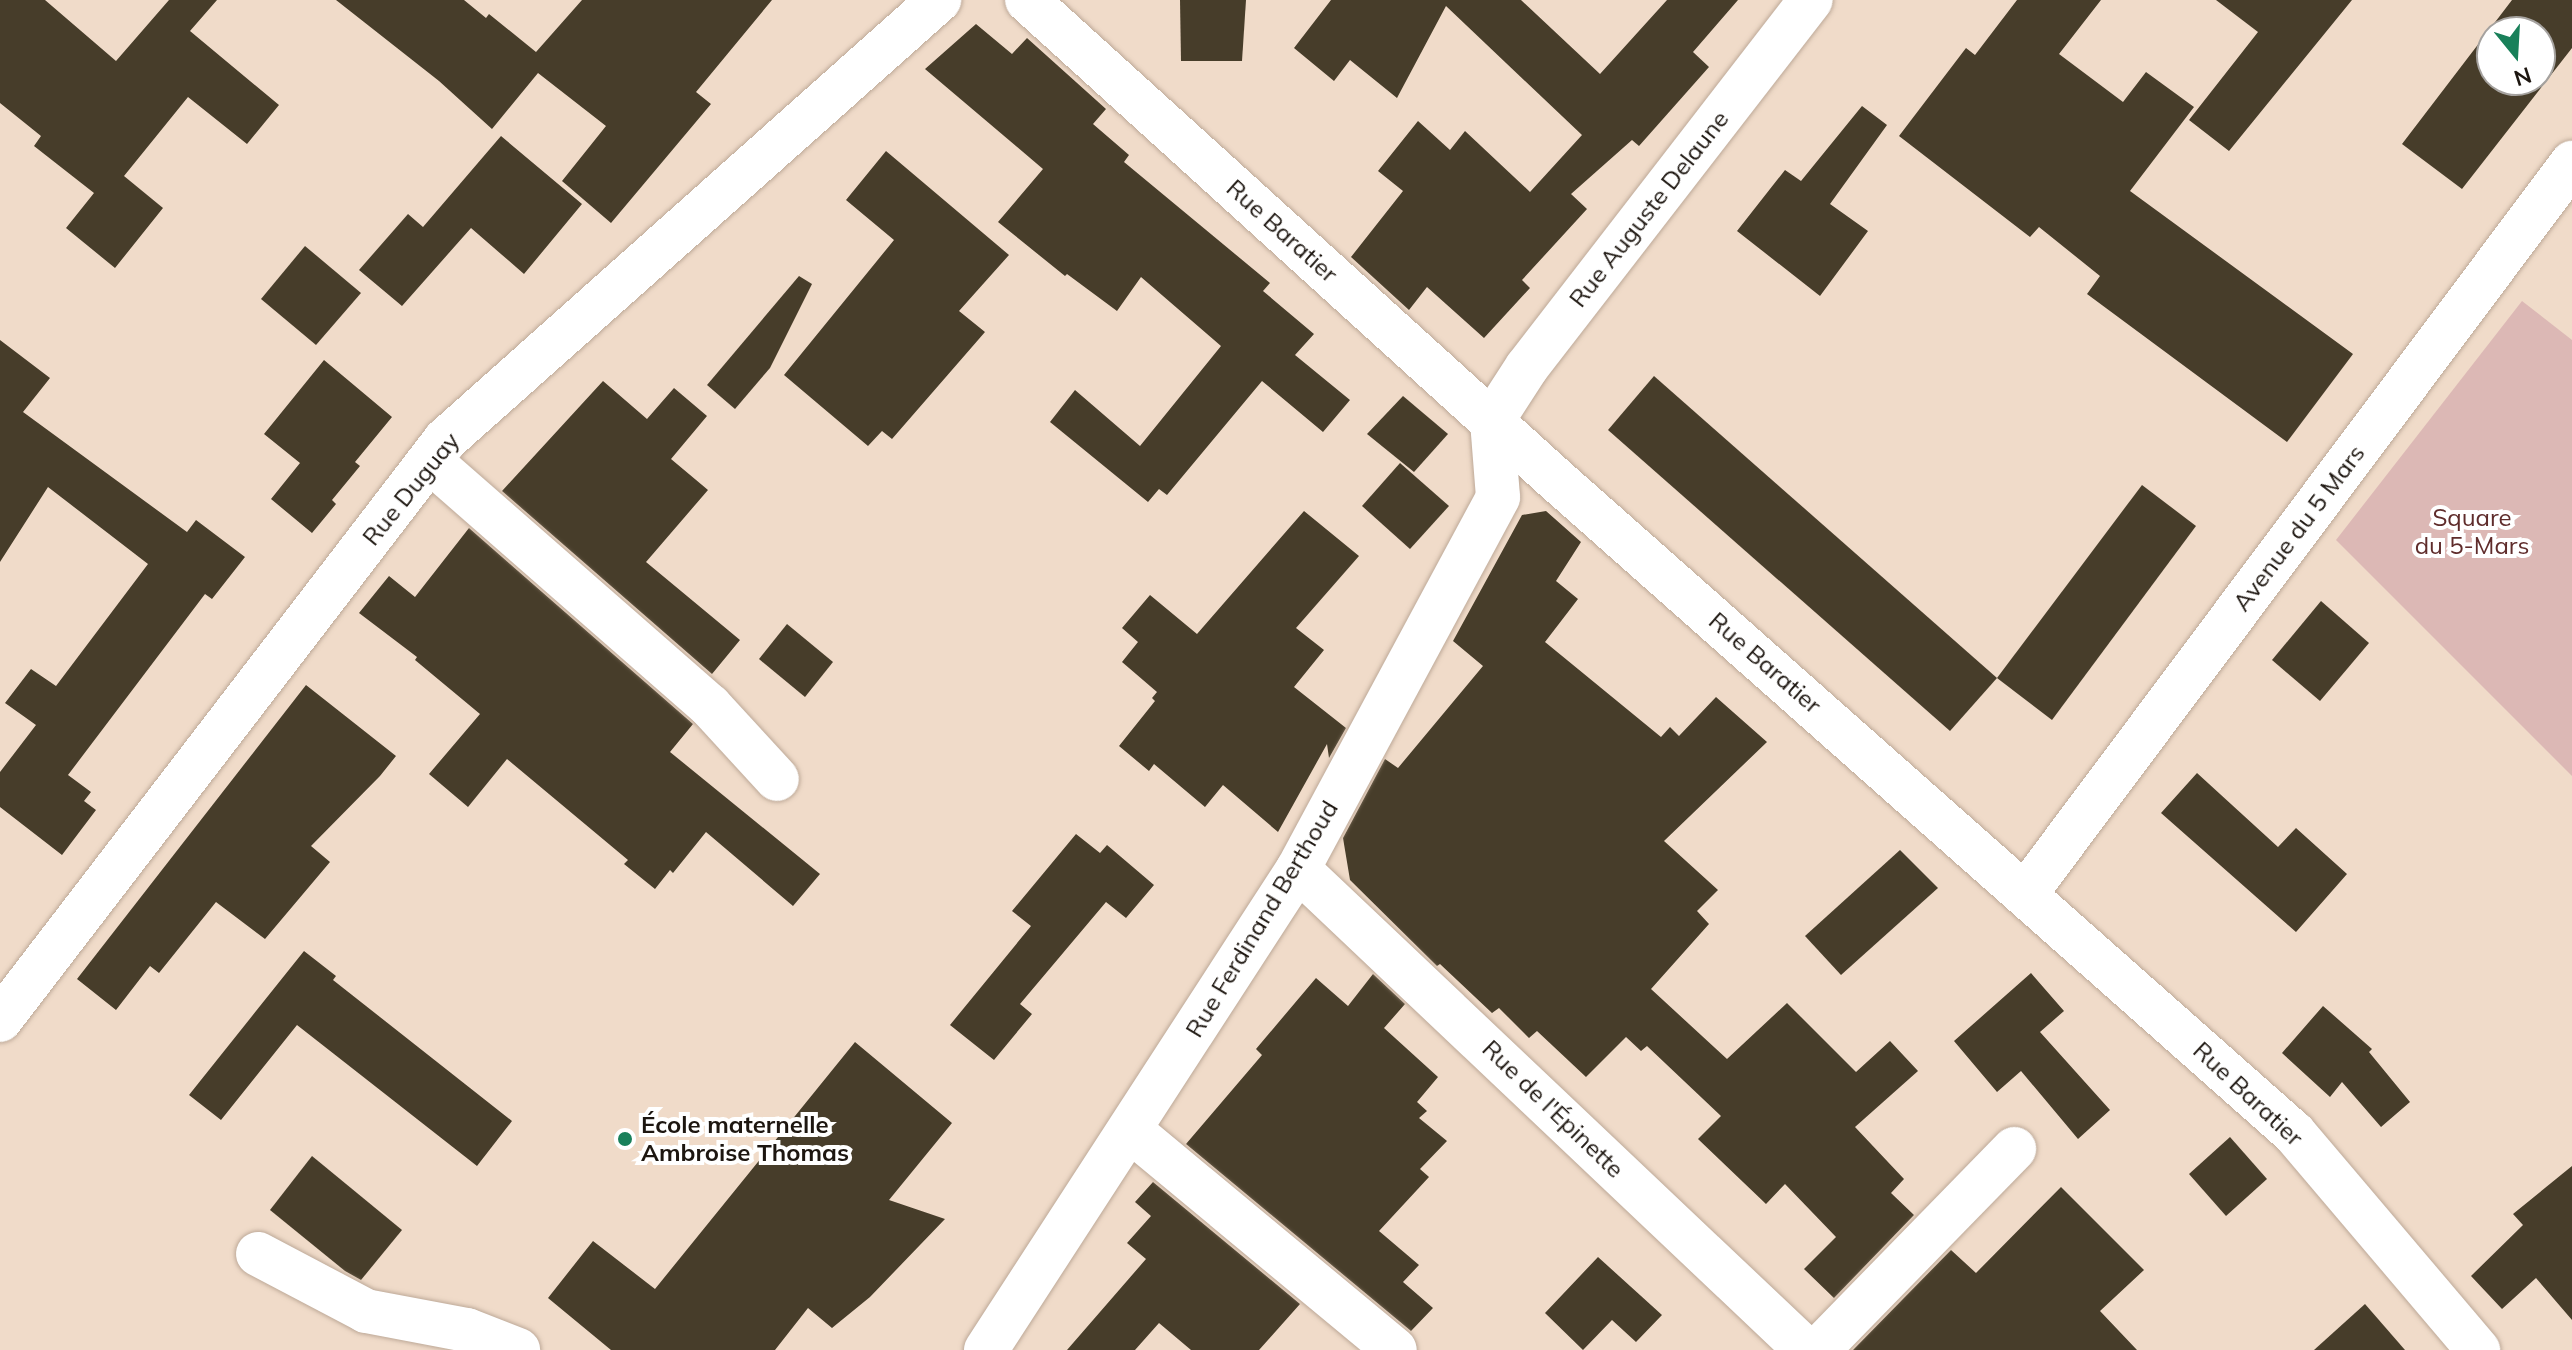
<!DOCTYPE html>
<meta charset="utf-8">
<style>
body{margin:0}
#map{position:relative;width:2572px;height:1350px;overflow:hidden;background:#f0dbc9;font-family:Mulish,sans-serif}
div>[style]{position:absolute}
.green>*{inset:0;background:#dcb8b5}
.building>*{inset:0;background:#473d2a}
.roads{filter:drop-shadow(0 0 2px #bda998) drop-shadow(0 0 2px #bda998)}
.minor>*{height:44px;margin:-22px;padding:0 22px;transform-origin:22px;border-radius:22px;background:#fff}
.dots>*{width:22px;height:22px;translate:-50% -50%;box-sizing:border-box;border:4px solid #fff;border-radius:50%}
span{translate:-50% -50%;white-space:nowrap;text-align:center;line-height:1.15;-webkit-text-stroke:8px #fff;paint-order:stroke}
.street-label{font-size:24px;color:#1d1610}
.park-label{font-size:24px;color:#5f2c2b}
.poi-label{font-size:24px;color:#1d1610;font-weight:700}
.left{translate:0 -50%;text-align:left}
.north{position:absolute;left:2476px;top:16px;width:80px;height:80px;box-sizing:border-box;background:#fff;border:2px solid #a5a29f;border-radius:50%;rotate:162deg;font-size:22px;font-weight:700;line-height:32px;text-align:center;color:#1d1610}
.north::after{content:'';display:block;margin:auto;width:28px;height:36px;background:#19805a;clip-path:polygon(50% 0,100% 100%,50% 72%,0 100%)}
</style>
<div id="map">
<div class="green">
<i style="clip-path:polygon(2522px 301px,2572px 340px,2572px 776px,2336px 540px)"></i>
</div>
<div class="building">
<i style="clip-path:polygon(0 0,45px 0,116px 61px,169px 0,217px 0,190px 31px,279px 105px,247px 144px,188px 97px,124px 176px,163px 208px,115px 268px,66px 228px,94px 193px,34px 146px,41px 136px,0 103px)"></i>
<i style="clip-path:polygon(336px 0,464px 0,486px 18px,489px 14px,536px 52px,582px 0,772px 0,696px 92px,711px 104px,611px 223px,562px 181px,606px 126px,538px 73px,492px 129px,439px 81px)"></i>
<i style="clip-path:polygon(1180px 0,1246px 0,1242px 61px,1181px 61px)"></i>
<i style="clip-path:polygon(1331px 0,1521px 0,1600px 74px,1667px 0,1738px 0,1693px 52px,1709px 67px,1639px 146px,1632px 140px,1571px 194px,1587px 209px,1522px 280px,1530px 288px,1484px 338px,1427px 287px,1409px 310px,1351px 257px,1403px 191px,1378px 171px,1418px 121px,1450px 150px,1465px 131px,1530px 192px,1582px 135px,1446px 6px,1397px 98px,1350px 60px,1334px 81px,1294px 48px)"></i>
<i style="clip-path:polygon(2017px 0,2101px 0,2059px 54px,2123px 102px,2146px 72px,2194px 107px,2130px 191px,2353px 354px,2287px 442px,2087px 294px,2100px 276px,2039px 227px,2030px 237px,1899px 136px,1966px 48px,1975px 55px)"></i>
<i style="clip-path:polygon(2216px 0,2352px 0,2229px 151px,2189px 120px,2258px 32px)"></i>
<i style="clip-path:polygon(evenodd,2512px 0,2572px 0,2572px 48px,2462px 189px,2402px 144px,2512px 0,2492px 32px,2540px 32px,2540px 80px,2492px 80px,2492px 32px)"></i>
<i style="clip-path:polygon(976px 24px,1012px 54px,1027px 38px,1106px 109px,1093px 124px,1129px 155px,1124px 162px,1270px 283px,1263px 291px,1314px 334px,1295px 355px,1350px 400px,1323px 432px,1262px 381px,1167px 495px,1159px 489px,1148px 502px,1050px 422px,1075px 390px,1140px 446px,1221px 346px,1141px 277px,1117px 311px,1067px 274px,1065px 276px,998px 222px,1043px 169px,925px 69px)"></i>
<i style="clip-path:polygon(1862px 106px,1887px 125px,1830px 204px,1868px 231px,1820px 296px,1737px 231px,1785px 170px,1801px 181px)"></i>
<i style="clip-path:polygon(501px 136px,582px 204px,524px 274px,471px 228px,402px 306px,359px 270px,408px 214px,423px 227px)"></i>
<i style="clip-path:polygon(886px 151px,1009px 255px,959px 311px,985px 332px,892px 439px,882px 431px,868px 446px,784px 375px,894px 240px,846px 200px)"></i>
<i style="clip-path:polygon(305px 246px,361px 293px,316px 345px,261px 299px)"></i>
<i style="clip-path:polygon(799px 276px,812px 284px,770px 368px,735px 409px,707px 385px)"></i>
<i style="clip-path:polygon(0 340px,50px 378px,23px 412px,187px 532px,196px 520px,245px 557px,212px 599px,205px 594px,68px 775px,91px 792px,84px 801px,96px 810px,62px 855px,0 807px,0 772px,36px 725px,5px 703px,31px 669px,56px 686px,148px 564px,48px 487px,0 562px)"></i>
<i style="clip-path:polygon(324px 360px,392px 417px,355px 462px,360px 466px,332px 500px,336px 504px,312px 533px,271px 499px,300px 463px,264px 434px)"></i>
<i style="clip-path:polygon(1654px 376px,1997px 678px,1950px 731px,1608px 430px)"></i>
<i style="clip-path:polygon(603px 381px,647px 419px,674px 388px,707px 416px,671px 459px,708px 490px,646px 562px,740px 640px,712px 674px,502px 491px)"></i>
<i style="clip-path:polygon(1403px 396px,1448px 434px,1414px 472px,1367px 434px)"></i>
<i style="clip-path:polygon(1400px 463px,1449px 506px,1410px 549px,1362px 506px)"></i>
<i style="clip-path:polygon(2142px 485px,2196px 526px,2052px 720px,1997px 678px)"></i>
<i style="clip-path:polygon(1304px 511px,1359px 556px,1296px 628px,1324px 650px,1294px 687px,1346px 728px,1329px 758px,1327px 744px,1278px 832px,1223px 785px,1205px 807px,1154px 764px,1149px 771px,1119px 746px,1155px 701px,1152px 698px,1157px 692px,1122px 662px,1138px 642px,1122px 628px,1150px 595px,1197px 634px)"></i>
<i style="clip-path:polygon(1546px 511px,1581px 542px,1556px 581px,1578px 599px,1545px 642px,1661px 737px,1670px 727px,1679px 736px,1716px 697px,1767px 742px,1664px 841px,1718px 890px,1697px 911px,1709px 924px,1651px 989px,1727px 1059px,1787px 1003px,1856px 1072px,1890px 1041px,1918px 1071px,1855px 1127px,1904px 1179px,1891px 1193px,1914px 1215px,1834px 1298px,1804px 1269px,1836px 1237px,1785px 1184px,1766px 1204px,1698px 1139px,1721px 1116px,1647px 1046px,1641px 1051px,1626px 1037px,1586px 1077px,1537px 1031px,1529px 1038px,1499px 1008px,1492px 1013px,1440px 964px,1437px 966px,1350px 880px,1343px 838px,1385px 759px,1398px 768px,1483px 666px,1453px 641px,1522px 515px)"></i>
<i style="clip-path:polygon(469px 528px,693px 724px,670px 752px,820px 874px,793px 906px,706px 832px,673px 873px,670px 870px,655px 889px,624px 864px,628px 860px,507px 759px,468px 807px,429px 774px,480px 714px,415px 660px,417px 657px,359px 613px,389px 576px,415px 597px)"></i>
<i style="clip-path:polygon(2321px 601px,2369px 643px,2320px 701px,2272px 660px)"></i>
<i style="clip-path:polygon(787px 624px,833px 662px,805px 697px,759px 659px)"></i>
<i style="clip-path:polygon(306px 685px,396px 756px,380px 776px,311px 846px,330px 862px,265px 939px,216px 902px,159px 973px,150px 966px,116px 1010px,77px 979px)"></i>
<i style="clip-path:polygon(2197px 773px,2278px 847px,2296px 828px,2347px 874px,2296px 932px,2161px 813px)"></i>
<i style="clip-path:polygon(1076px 834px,1100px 853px,1107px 845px,1154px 885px,1126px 918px,1106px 902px,1020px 1004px,1032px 1014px,994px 1060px,950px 1025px,1031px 926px,1012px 911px)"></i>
<i style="clip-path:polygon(1900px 850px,1938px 888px,1841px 975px,1805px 936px)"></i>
<i style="clip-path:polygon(304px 951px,336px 976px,333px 980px,512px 1121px,477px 1166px,297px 1025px,221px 1120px,189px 1095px)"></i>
<i style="clip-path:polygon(2031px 973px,2064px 1011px,2040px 1032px,2110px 1110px,2078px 1139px,2021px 1071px,1997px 1092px,1954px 1041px)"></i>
<i style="clip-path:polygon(1373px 974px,1405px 1004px,1384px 1028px,1438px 1077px,1417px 1102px,1427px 1111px,1419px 1118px,1447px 1141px,1420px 1169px,1429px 1177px,1379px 1231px,1419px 1265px,1403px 1282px,1433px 1308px,1411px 1331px,1186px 1144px,1262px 1055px,1256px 1049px,1316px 978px,1348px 1006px)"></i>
<i style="clip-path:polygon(2323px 1006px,2372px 1049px,2369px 1052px,2410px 1102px,2381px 1127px,2342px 1082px,2330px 1097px,2282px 1053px)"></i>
<i style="clip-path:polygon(855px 1042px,952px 1123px,889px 1200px,945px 1219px,870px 1297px,832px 1328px,808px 1308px,775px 1350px,611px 1350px,548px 1298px,593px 1241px,655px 1289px)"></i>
<i style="clip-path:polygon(2230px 1137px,2267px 1179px,2226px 1216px,2189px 1174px)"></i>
<i style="clip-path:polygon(312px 1156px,402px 1230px,361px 1280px,345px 1271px,270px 1210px)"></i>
<i style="clip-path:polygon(2572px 1166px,2572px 1320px,2536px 1278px,2502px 1309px,2471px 1276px,2523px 1225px,2513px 1214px)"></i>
<i style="clip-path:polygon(1153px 1182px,1300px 1304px,1259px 1350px,1191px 1350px,1159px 1323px,1135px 1350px,1067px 1350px,1146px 1259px,1127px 1243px,1151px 1216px,1135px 1202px)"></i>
<i style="clip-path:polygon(2061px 1187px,2144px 1270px,2100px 1311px,2137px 1350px,1853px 1350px,1951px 1250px,1976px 1273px)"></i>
<i style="clip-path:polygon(1598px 1257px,1662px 1315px,1636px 1342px,1612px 1320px,1583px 1350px,1545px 1313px)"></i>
<i style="clip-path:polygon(2365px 1304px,2405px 1350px,2314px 1350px)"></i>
</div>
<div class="roads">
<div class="minor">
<i style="left:1027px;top:0;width:710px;rotate:42.2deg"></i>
<i style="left:1553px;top:477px;width:990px;rotate:41.52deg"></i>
<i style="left:2294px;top:1133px;width:285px;rotate:49.7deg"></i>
<i style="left:430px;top:461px;width:372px;rotate:41.2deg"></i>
<i style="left:710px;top:706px;width:99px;rotate:47.5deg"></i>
<i style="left:1298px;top:869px;width:700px;rotate:43.44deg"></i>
<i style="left:2026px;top:893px;width:912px;rotate:-53.21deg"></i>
<i style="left:0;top:1020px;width:731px;rotate:-52.5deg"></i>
<i style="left:445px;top:440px;width:662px;rotate:-41.69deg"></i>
<i style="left:1130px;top:1130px;width:344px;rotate:39.7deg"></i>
<i style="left:258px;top:1254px;width:122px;rotate:27.8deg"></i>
<i style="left:366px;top:1311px;width:103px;rotate:10.7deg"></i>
<i style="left:467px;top:1330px;width:55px;rotate:21.4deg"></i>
<i style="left:986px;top:1350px;width:573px;rotate:-57.03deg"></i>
<i style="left:1298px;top:869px;width:422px;rotate:-61.7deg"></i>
<i style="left:1498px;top:497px;width:76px;rotate:-94.5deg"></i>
<i style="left:1492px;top:421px;width:64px;rotate:-57.1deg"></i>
<i style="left:1527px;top:367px;width:464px;rotate:-52.3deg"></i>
<i style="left:1818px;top:1350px;width:281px;rotate:-45.7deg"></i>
</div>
</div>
<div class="dots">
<i style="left:625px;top:1139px;background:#19805a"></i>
</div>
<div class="street-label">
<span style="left:1649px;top:209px;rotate:-52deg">Rue Auguste Delaune</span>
<span style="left:1282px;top:231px;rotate:42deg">Rue Baratier</span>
<span style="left:411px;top:489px;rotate:-51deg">Rue Duguay</span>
<span style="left:2299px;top:528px;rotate:-53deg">Avenue du 5 Mars</span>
<span style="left:1765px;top:663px;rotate:41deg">Rue Baratier</span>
<span style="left:1262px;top:919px;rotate:-59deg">Rue Ferdinand Berthoud</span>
<span style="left:2248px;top:1094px;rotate:43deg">Rue Baratier</span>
<span style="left:1553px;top:1109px;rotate:44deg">Rue de l'Épinette</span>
</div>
<div class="park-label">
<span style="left:2472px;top:532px">Square<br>du 5-Mars</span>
</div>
<div class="poi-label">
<span class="left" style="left:641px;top:1139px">École maternelle<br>Ambroise Thomas</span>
</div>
<div class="north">N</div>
</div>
